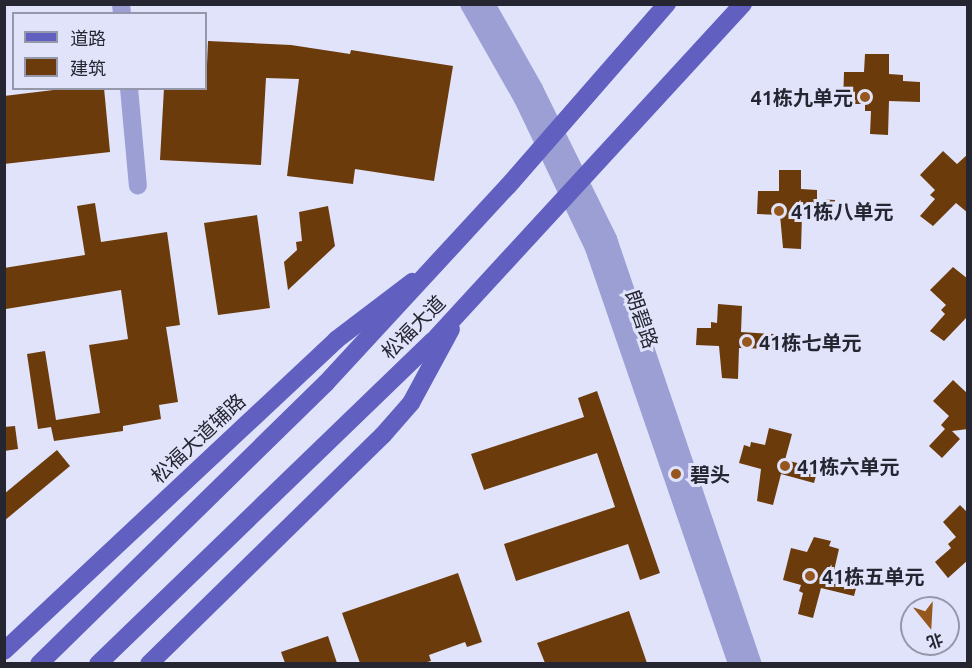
<!DOCTYPE html>
<meta charset="utf-8">
<style>
body{margin:0}
#map{position:relative;width:972px;height:668px;overflow:hidden;background:#e0e3fa;font-family:Ubuntu,"Noto Sans SC",sans-serif}
div>[style]{position:absolute}
.building>*{inset:0;background:#6c3b0b}
.minor>*{height:18px;margin:-9px;padding:0 9px;transform-origin:9px;border-radius:9px;background:#9b9fd4}
.major>*{height:18px;margin:-9px;padding:0 9px;transform-origin:9px;border-radius:9px;background:#6160c0}
.dots>*{width:16px;height:16px;translate:-50% -50%;box-sizing:border-box;border:3px solid #e0e3fa;border-radius:50%}
span{translate:-50% -50%;white-space:nowrap;text-align:center;line-height:1.15;-webkit-text-stroke:6px #e0e3fa;paint-order:stroke}
.poi-label{font-size:20px;color:#252631;font-weight:700}
.right{translate:-100% -50%;text-align:right}
.left{translate:0 -50%;text-align:left}
.street-label{font-size:20px;color:#252631}
.frame{position:absolute;inset:0;border:6px solid #252631;pointer-events:none}
.legend{position:absolute;left:12px;top:12px;width:195px;height:78px;box-sizing:border-box;background:#e0e3fa;border:2px solid #9597aa;margin:0;padding:8px 10px;list-style:none;font-size:18px;color:#252631}
.legend li{display:flex;align-items:center;gap:12px;height:30px}
.legend b{width:30px;border:2px solid #9597aa}
.north{position:absolute;left:900px;top:596px;width:60px;height:60px;box-sizing:border-box;background:#e0e3fa;border:2px solid #9597aa;border-radius:50%;rotate:162deg;font-size:16px;font-weight:700;line-height:24px;text-align:center;color:#252631}
.north::after{content:'';display:block;margin:auto;width:21px;height:27px;background:#96571f;clip-path:polygon(50% 0,100% 100%,50% 72%,0 100%)}
</style>
<div id="map">
<div class="building">
<i style="clip-path:polygon(208px 41px,291px 45px,350px 54px,351px 50px,453px 66px,434px 181px,355px 169px,353px 184px,287px 176px,299px 79px,266px 78px,261px 165px,160px 160px,164px 88px,206px 88px)"></i>
<i style="clip-path:polygon(865px 54px,889px 54px,889px 74px,903px 75px,903px 81px,920px 82px,920px 102px,889px 101px,888px 135px,870px 134px,871px 111px,865px 111px,865px 104px,843px 104px,844px 72px,864px 72px)"></i>
<i style="clip-path:polygon(70px 88px,104px 88px,110px 152px,4px 164px,4px 96px)"></i>
<i style="clip-path:polygon(943px 151px,957px 164px,968px 154px,968px 213px,956px 203px,933px 226px,920px 216px,935px 199px,930px 195px,935px 190px,920px 175px)"></i>
<i style="clip-path:polygon(779px 170px,801px 170px,801px 189px,817px 190px,817px 199px,835px 200px,834px 216px,802px 215px,801px 249px,783px 248px,780px 215px,757px 214px,758px 191px,779px 191px)"></i>
<i style="clip-path:polygon(95px 203px,101px 242px,167px 232px,180px 325px,166px 327px,178px 402px,159px 405px,161px 419px,123px 426px,123px 431px,54px 441px,51px 427px,38px 429px,27px 354px,45px 351px,56px 420px,100px 413px,89px 345px,128px 339px,121px 290px,6px 309px,4px 268px,85px 255px,77px 206px)"></i>
<i style="clip-path:polygon(328px 206px,335px 246px,288px 290px,284px 262px,297px 250px,296px 242px,302px 241px,299px 212px)"></i>
<i style="clip-path:polygon(257px 215px,270px 308px,218px 315px,204px 223px)"></i>
<i style="clip-path:polygon(953px 267px,968px 279px,968px 316px,944px 341px,930px 331px,945px 314px,941px 310px,946px 305px,930px 290px)"></i>
<i style="clip-path:polygon(718px 304px,742px 306px,741px 332px,774px 334px,773px 349px,739px 348px,738px 379px,722px 378px,719px 346px,696px 345px,697px 328px,711px 328px,711px 322px,717px 323px)"></i>
<i style="clip-path:polygon(953px 380px,968px 394px,968px 429px,952px 431px,960px 439px,942px 458px,929px 446px,945px 429px,941px 425px,949px 416px,933px 401px)"></i>
<i style="clip-path:polygon(597px 391px,660px 573px,640px 580px,628px 544px,516px 581px,504px 544px,615px 507px,597px 453px,484px 490px,471px 454px,584px 417px,578px 398px)"></i>
<i style="clip-path:polygon(15px 426px,18px 449px,4px 451px,4px 427px)"></i>
<i style="clip-path:polygon(769px 428px,792px 434px,785px 460px,818px 468px,814px 483px,781px 474px,773px 505px,757px 501px,761px 469px,739px 463px,744px 445px,750px 447px,751px 442px,765px 445px)"></i>
<i style="clip-path:polygon(57px 450px,70px 466px,4px 521px,4px 494px)"></i>
<i style="clip-path:polygon(960px 505px,968px 513px,968px 560px,948px 578px,935px 562px,951px 548px,948px 544px,956px 537px,943px 522px)"></i>
<i style="clip-path:polygon(814px 537px,831px 541px,829px 546px,839px 549px,833px 575px,858px 581px,854px 596px,821px 588px,813px 618px,798px 614px,803px 593px,799px 591px,801px 585px,783px 580px,791px 548px,807px 552px)"></i>
<i style="clip-path:polygon(458px 573px,482px 642px,467px 647px,465px 642px,429px 655px,431px 661px,423px 663px,360px 663px,342px 613px)"></i>
<i style="clip-path:polygon(629px 611px,647px 663px,545px 663px,537px 643px)"></i>
<i style="clip-path:polygon(328px 636px,337px 663px,285px 663px,281px 652px)"></i>
</div>
<div class="minor">
<i style="left:121px;top:4px;width:10px;rotate:84deg"></i>
<i style="left:469px;top:4px;width:109px;rotate:60.4deg"></i>
<i style="left:523px;top:99px;width:165px;rotate:64.5deg"></i>
<i style="left:594px;top:248px;width:440px;rotate:71deg"></i>
<i style="left:486px;top:4px;width:98px;rotate:60.5deg"></i>
<i style="left:534px;top:89px;width:167px;rotate:63.7deg"></i>
<i style="left:608px;top:239px;width:449px;rotate:71.2deg"></i>
<i style="left:129px;top:88px;width:98px;rotate:84.8deg"></i>
</div>
<div class="major">
<i style="left:4px;top:651px;width:455px;rotate:-43.1deg"></i>
<i style="left:336px;top:340px;width:96px;rotate:-37.3deg"></i>
<i style="left:39px;top:664px;width:402px;rotate:-44.4deg"></i>
<i style="left:326px;top:383px;width:268px;rotate:-47.3deg"></i>
<i style="left:508px;top:186px;width:242px;rotate:-48.9deg"></i>
<i style="left:98px;top:664px;width:465px;rotate:-44deg"></i>
<i style="left:433px;top:341px;width:458px;rotate:-47.4deg"></i>
<i style="left:149px;top:664px;width:327px;rotate:-44.4deg"></i>
<i style="left:383px;top:435px;width:43px;rotate:-48.8deg"></i>
<i style="left:411px;top:403px;width:84px;rotate:-61.6deg"></i>
</div>
<div class="dots">
<i style="left:865px;top:97px;background:#96571f"></i>
<i style="left:779px;top:211px;background:#96571f"></i>
<i style="left:747px;top:342px;background:#96571f"></i>
<i style="left:785px;top:466px;background:#96571f"></i>
<i style="left:676px;top:474px;background:#96571f"></i>
<i style="left:810px;top:576px;background:#96571f"></i>
</div>
<div class="poi-label">
<span class="right" style="left:853px;top:97px">41栋九单元</span>
<span class="left" style="left:791px;top:211px">41栋八单元</span>
<span class="left" style="left:759px;top:342px">41栋七单元</span>
<span class="left" style="left:797px;top:466px">41栋六单元</span>
<span class="left" style="left:690px;top:474px">碧头</span>
<span class="left" style="left:822px;top:576px">41栋五单元</span>
</div>
<div class="street-label">
<span style="left:642px;top:319px;rotate:71deg">朗碧路</span>
<span style="left:413px;top:327px;rotate:-45deg">松福大道</span>
<span style="left:198px;top:438px;rotate:-43deg">松福大道辅路</span>
</div>
<div class="frame"></div>
<ul class="legend">
<li><b style="height:8px;background:#6160c0"></b>道路</li>
<li><b style="height:16px;background:#6c3b0b"></b>建筑</li>
</ul>
<div class="north">北</div>
</div>
